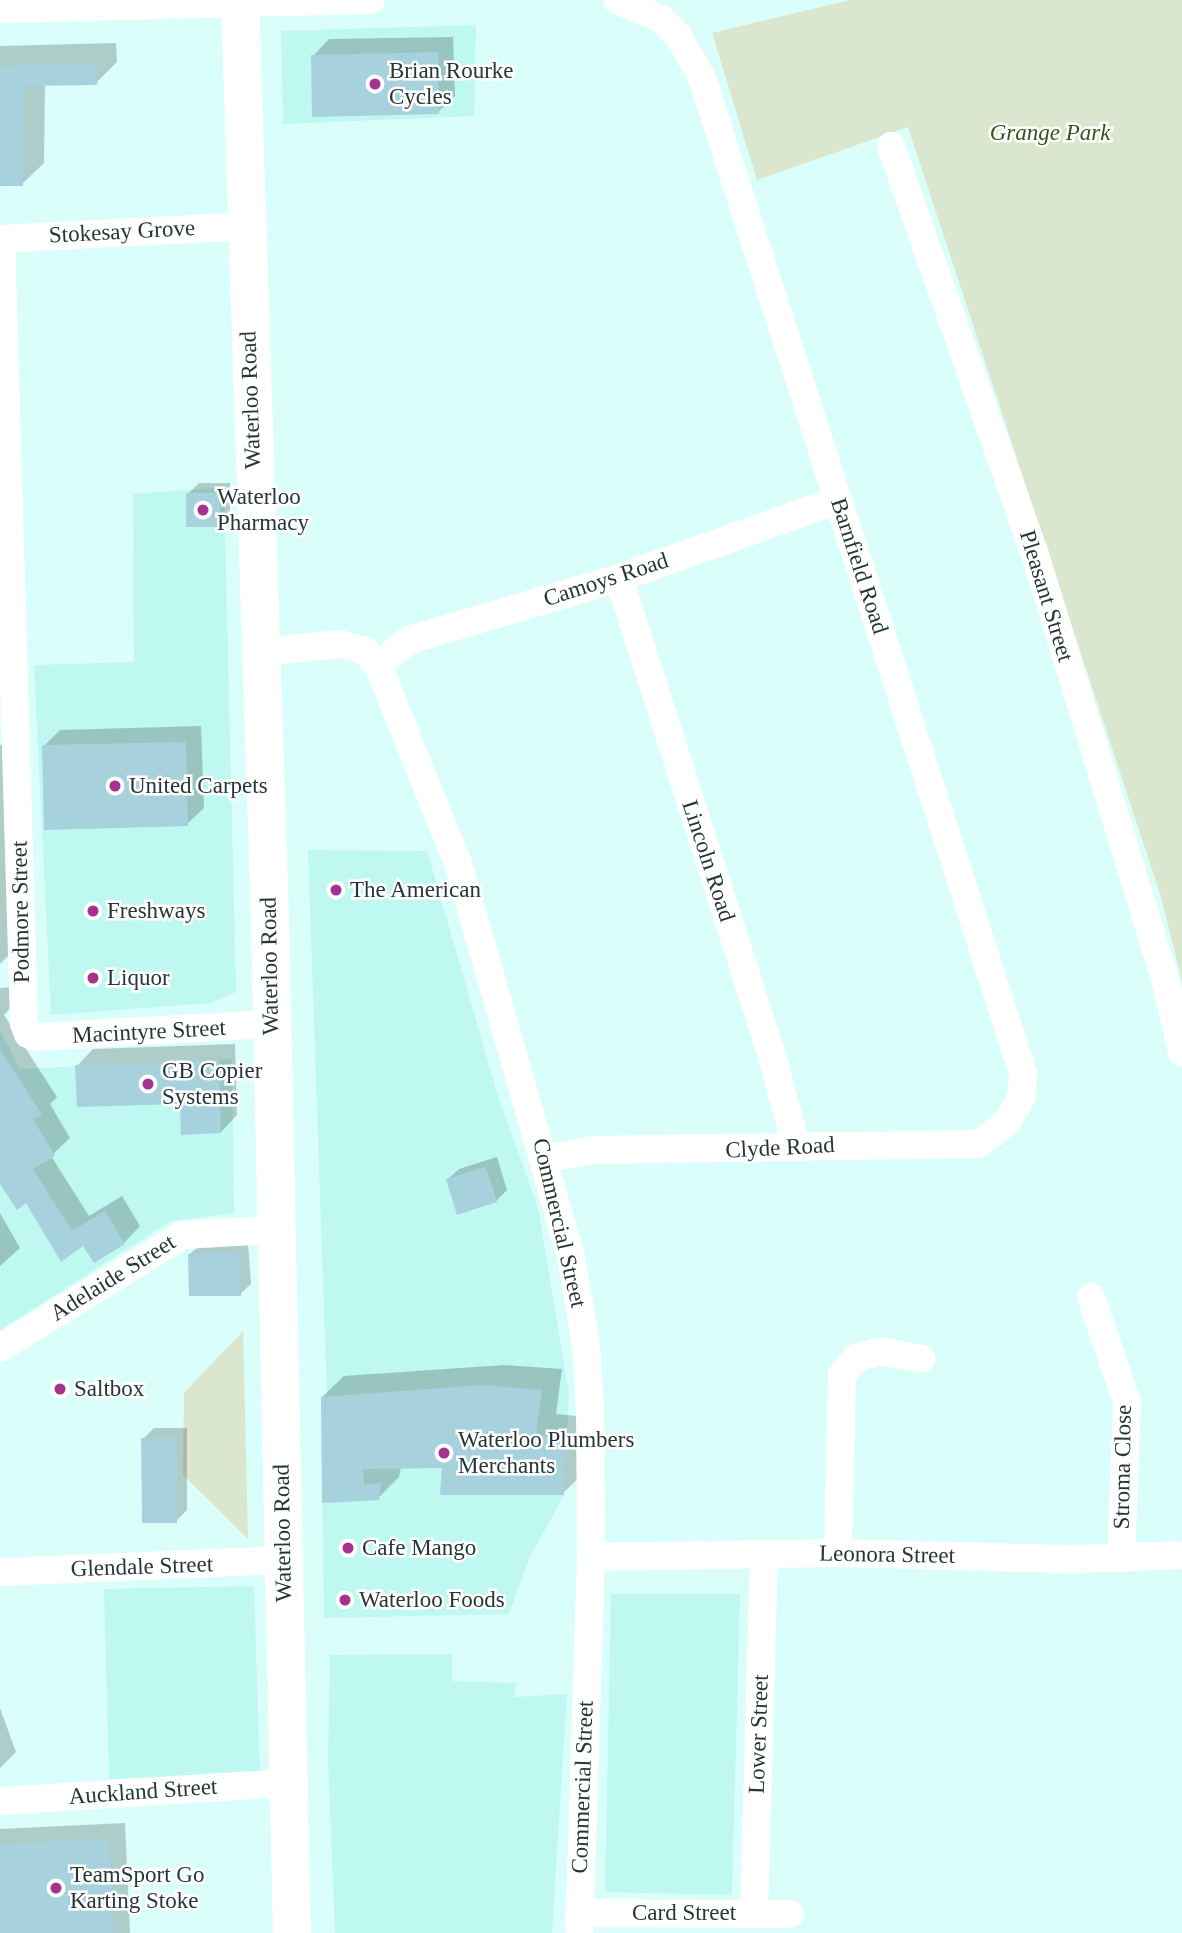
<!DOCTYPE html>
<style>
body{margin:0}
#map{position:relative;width:1182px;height:1933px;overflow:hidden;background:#dafffa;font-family:"Times New Roman",serif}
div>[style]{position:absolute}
.built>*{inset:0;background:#bff7f1}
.green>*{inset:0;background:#dae6ce}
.shadow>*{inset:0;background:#0003}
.building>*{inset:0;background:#a7d1dd}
.street>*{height:28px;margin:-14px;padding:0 14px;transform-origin:14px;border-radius:14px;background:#fff}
.primary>*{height:38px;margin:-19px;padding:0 19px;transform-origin:19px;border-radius:19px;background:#fff}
.dots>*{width:19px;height:19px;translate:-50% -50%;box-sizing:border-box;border:4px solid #fff;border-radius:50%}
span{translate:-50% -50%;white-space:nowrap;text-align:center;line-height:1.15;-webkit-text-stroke:5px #fff;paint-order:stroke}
.poi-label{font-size:23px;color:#253735}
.left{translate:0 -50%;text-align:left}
.park-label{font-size:23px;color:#3a5119;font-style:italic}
.street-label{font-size:23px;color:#253735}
</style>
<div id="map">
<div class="built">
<i style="clip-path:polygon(476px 25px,474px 116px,283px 124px,281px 31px)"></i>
<i style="clip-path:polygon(224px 487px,236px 992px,211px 1003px,51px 1015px,34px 665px,134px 662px,133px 494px)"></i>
<i style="clip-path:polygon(308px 850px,427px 851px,498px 1096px,538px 1208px,569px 1394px,564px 1495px,529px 1559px,509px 1614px,324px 1618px,321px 1397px,327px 1395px)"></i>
<i style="clip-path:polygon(0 1031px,20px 1069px,232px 1059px,234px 1213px,171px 1221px,0 1330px)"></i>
<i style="clip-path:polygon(254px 1586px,260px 1773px,109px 1779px,104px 1589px)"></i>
<i style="clip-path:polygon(611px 1594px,740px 1594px,732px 1895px,605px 1892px)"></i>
<i style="clip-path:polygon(452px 1654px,452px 1681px,516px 1683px,514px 1697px,567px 1694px,552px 1933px,335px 1933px,328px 1761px,330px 1655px)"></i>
</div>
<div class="green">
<i style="clip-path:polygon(850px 0,1182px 0,1182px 981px,1161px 897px,908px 127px,757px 180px,712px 33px)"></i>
<i style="clip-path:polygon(243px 1331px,248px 1539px,183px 1475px,184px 1393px)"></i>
</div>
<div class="shadow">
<i style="clip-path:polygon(453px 37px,455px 96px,438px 112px,313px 56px,329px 39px)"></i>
<i style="clip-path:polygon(116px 43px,117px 62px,96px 83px,45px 84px,44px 163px,22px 184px,0 185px,0 46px)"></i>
<i style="clip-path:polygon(199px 483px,230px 483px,230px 515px,219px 525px,188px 494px)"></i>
<i style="clip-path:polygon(201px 726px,204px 808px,187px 824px,44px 746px,60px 730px)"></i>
<i style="clip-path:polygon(9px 744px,14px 950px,0 964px,0 745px)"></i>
<i style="clip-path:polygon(11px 987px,12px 1006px,4px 1015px,57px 1097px,50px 1104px,70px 1138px,51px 1156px,89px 1216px,122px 1196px,140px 1226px,124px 1243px,83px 1244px,0 1181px,0 988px)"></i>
<i style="clip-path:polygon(235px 1044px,237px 1115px,221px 1132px,181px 1102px,77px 1066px,93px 1049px)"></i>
<i style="clip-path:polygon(497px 1157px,507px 1190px,496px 1201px,448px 1179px,459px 1169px)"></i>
<i style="clip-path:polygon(0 1213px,20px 1248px,0 1266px)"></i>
<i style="clip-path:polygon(248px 1243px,251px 1284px,240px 1294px,190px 1254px,201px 1244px)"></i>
<i style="clip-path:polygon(504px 1365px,562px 1369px,556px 1414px,587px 1417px,585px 1472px,563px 1493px,444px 1467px,401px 1467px,399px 1477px,378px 1498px,323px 1501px,322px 1397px,344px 1376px)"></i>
<i style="clip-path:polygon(154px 1428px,187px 1428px,187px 1510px,176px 1521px,143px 1439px)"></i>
<i style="clip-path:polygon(0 1708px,16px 1752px,0 1768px)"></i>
<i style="clip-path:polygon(125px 1823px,130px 1933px,0 1933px,0 1829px)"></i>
</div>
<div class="building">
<i style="clip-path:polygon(438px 52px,439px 114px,312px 117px,311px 55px)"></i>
<i style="clip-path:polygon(95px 64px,97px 85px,24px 86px,23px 186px,0 186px,0 66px)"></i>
<i style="clip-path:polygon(186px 493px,220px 493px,220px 527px,186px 527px)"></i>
<i style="clip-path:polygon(186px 742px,188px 826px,44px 830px,42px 745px)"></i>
<i style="clip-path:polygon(0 1049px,42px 1115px,33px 1119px,55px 1156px,33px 1169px,72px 1231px,105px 1211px,125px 1244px,94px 1263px,83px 1246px,61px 1262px,26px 1203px,17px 1210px,0 1184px)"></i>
<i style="clip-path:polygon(219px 1060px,221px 1133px,181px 1135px,180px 1104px,77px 1107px,75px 1065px)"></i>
<i style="clip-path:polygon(486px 1167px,497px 1202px,457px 1215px,446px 1179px)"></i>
<i style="clip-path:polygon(238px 1253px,241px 1296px,189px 1296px,188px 1254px)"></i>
<i style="clip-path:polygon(482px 1385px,542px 1390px,536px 1435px,567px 1437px,564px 1495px,440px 1495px,442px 1468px,363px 1469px,364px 1485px,381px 1483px,379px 1500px,322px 1503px,321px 1397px)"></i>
<i style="clip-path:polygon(141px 1438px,177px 1438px,177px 1523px,142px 1523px)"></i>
<i style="clip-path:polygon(109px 1839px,114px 1933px,0 1933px,0 1844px)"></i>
</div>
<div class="street">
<i style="left:0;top:9px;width:371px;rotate:-1.4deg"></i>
<i style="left:891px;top:146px;width:430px;rotate:70.6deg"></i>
<i style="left:1034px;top:551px;width:452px;rotate:73deg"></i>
<i style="left:1166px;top:983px;width:71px;rotate:76.9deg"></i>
<i style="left:0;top:239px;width:245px;rotate:-3deg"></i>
<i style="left:1px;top:239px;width:785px;rotate:88.32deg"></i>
<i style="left:24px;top:1024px;width:11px;rotate:68deg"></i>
<i style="left:28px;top:1034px;width:9px;rotate:21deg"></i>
<i style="left:36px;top:1037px;width:234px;rotate:-3.2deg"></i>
<i style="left:619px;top:578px;width:502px;rotate:72.25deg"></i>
<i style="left:772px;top:1056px;width:92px;rotate:74.9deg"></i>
<i style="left:261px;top:652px;width:79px;rotate:-5.8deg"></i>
<i style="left:340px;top:644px;width:25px;rotate:14deg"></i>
<i style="left:364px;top:650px;width:21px;rotate:47deg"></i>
<i style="left:378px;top:665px;width:214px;rotate:68deg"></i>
<i style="left:458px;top:863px;width:410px;rotate:74deg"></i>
<i style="left:571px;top:1257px;width:89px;rotate:80.3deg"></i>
<i style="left:586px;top:1345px;width:63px;rotate:86.4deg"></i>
<i style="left:590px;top:1408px;width:149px;rotate:89.6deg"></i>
<i style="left:591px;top:1557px;width:376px;rotate:91.8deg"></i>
<i style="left:378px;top:665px;width:40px;rotate:-39deg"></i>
<i style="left:409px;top:640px;width:219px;rotate:-16.4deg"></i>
<i style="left:619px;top:578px;width:232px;rotate:-19.6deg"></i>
<i style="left:546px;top:1159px;width:47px;rotate:-11.1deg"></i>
<i style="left:592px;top:1150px;width:387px;rotate:-0.9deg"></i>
<i style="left:979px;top:1144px;width:37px;rotate:-38deg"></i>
<i style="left:1008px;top:1121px;width:29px;rotate:-61deg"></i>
<i style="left:1022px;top:1096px;width:23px;rotate:-88deg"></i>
<i style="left:1023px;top:1073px;width:1045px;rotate:-107.88deg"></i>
<i style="left:702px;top:78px;width:47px;rotate:-119.3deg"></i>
<i style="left:679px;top:37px;width:25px;rotate:-135deg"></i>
<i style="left:661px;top:19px;width:48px;rotate:-156.6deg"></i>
<i style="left:1091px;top:1297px;width:112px;rotate:71.2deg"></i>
<i style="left:1127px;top:1403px;width:155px;rotate:92.2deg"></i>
<i style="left:0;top:1348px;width:215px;rotate:-31.7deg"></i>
<i style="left:183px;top:1235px;width:93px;rotate:-3.1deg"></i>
<i style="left:838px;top:1553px;width:178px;rotate:-88.7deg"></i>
<i style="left:842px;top:1375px;width:22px;rotate:-51deg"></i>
<i style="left:856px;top:1358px;width:25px;rotate:-16deg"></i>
<i style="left:880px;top:1351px;width:42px;rotate:11deg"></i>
<i style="left:591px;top:1557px;width:247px;rotate:-0.9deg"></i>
<i style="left:838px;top:1553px;width:236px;rotate:1.5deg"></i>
<i style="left:1074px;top:1559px;width:108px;rotate:-2.1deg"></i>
<i style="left:0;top:1572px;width:284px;rotate:-2.4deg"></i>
<i style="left:0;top:1801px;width:287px;rotate:-3.6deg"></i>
<i style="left:579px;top:1913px;width:211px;rotate:0.3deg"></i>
<i style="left:754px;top:1913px;width:358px;rotate:-88.4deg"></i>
</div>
<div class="primary">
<i style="left:240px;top:0;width:920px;rotate:88.13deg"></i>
<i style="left:270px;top:920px;width:1013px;rotate:88.76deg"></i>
</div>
<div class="dots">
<i style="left:375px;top:84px;background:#a4338f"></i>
<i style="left:203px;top:510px;background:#a4338f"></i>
<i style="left:115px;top:786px;background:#a4338f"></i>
<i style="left:336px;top:890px;background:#a4338f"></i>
<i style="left:93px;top:911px;background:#a4338f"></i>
<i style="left:93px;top:978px;background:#a4338f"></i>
<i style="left:148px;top:1084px;background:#a4338f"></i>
<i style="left:60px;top:1389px;background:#a4338f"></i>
<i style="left:444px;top:1453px;background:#a4338f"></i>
<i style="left:348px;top:1548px;background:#a4338f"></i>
<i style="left:345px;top:1600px;background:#a4338f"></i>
<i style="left:56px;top:1888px;background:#a4338f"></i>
</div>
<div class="poi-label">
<span class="left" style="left:389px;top:84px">Brian Rourke<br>Cycles</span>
<span class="left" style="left:217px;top:510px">Waterloo<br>Pharmacy</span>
<span class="left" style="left:129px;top:786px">United Carpets</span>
<span class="left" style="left:350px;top:890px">The American</span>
<span class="left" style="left:107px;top:911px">Freshways</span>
<span class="left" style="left:107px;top:978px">Liquor</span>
<span class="left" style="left:162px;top:1084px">GB Copier<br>Systems</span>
<span class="left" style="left:74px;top:1389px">Saltbox</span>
<span class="left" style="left:458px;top:1453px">Waterloo Plumbers<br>Merchants</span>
<span class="left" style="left:362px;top:1548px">Cafe Mango</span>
<span class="left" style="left:359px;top:1600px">Waterloo Foods</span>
<span class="left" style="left:70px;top:1888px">TeamSport Go<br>Karting Stoke</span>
</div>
<div class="park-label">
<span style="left:1050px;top:133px">Grange Park</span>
</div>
<div class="street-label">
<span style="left:122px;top:232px;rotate:-3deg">Stokesay Grove</span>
<span style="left:251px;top:400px;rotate:-92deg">Waterloo Road</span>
<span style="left:859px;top:566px;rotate:72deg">Barnfield Road</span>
<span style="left:606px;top:580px;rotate:-18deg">Camoys Road</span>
<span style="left:1046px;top:596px;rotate:73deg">Pleasant Street</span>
<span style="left:708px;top:861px;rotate:72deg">Lincoln Road</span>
<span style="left:21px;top:912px;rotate:-91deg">Podmore Street</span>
<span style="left:270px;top:966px;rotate:-91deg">Waterloo Road</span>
<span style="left:149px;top:1032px;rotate:-3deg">Macintyre Street</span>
<span style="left:780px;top:1148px;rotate:-3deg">Clyde Road</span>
<span style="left:559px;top:1223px;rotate:77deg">Commercial Street</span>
<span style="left:113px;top:1278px;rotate:-32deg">Adelaide Street</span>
<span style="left:1123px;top:1467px;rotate:-89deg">Stroma Close</span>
<span style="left:283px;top:1533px;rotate:-91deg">Waterloo Road</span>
<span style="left:887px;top:1555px;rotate:1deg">Leonora Street</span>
<span style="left:142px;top:1567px;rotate:-2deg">Glendale Street</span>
<span style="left:759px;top:1734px;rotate:-88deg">Lower Street</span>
<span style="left:583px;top:1787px;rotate:-88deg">Commercial Street</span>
<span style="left:143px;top:1792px;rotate:-4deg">Auckland Street</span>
<span style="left:684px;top:1913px">Card Street</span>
</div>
</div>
